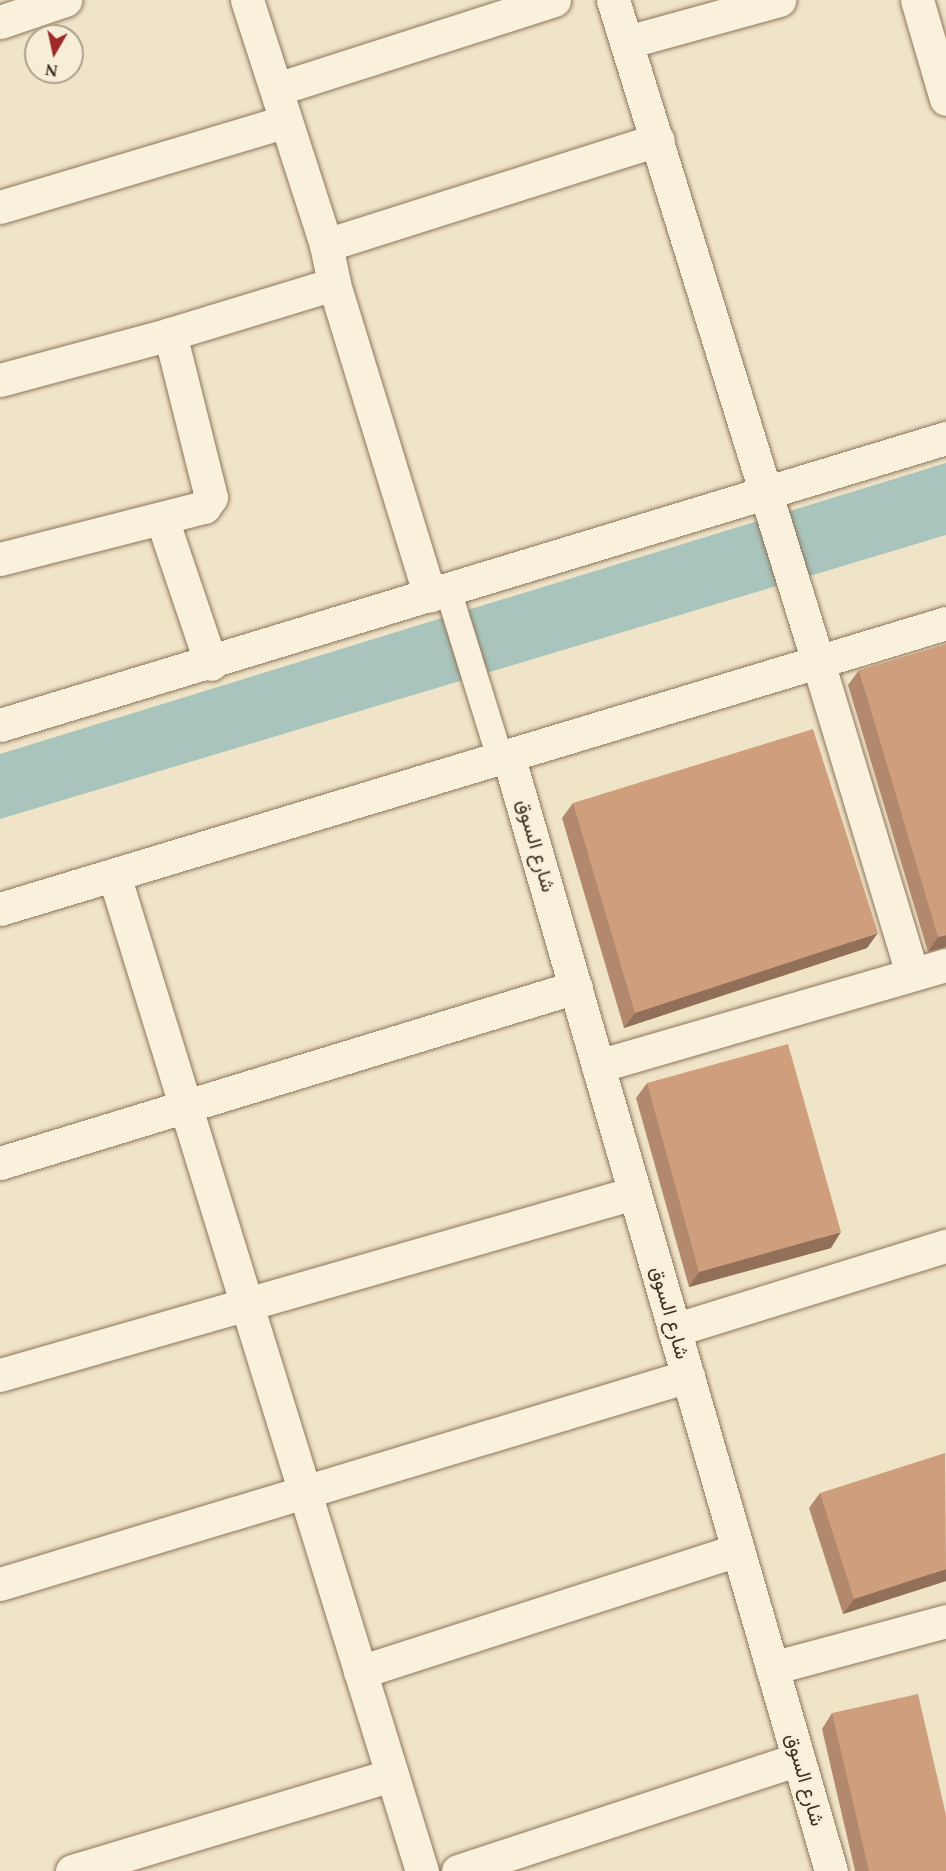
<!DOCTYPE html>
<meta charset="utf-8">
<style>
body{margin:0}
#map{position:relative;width:946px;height:1871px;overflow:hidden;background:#f0e4c8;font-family:Spectral,Vazirmatn,serif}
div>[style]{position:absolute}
.water>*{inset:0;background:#a9c4bc}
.roads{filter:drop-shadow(0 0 2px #8d765c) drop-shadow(0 0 2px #8d765c)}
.pedestrian>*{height:26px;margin:-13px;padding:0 13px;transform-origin:13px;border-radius:13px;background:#faf1dc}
.minor>*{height:33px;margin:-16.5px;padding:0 16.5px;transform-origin:16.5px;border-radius:16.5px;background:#faf1dc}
.tertiary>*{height:33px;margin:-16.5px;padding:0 16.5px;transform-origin:16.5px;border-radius:16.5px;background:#faf1dc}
.wall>*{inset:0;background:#b2896c}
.shaded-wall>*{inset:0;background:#916f58}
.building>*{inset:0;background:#cf9f7d}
span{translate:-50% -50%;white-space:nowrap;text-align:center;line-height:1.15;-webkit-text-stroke:5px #f7eed8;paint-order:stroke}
.street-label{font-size:20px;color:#3d2e20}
.north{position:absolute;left:24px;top:24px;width:60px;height:60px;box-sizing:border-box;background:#f7eed8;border:2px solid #ada18e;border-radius:50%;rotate:189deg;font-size:16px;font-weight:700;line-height:24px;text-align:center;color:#3d2e20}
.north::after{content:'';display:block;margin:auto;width:21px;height:27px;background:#9e2a2b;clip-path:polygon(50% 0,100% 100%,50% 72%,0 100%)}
</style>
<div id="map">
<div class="water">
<i style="clip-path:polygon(946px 463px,946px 535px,0 819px,0 754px)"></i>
</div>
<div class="roads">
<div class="pedestrian">
<i style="left:448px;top:590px;width:176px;rotate:72.8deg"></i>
</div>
<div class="minor">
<i style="left:247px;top:0;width:257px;rotate:72.1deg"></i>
<i style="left:326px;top:245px;width:40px;rotate:78deg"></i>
<i style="left:334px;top:284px;width:326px;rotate:72.9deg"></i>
<i style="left:917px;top:0;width:103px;rotate:73.7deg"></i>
<i style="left:0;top:22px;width:69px;rotate:-18.7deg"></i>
<i style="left:627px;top:42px;width:158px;rotate:-15.4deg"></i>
<i style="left:277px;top:89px;width:291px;rotate:-17.8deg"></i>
<i style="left:0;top:207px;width:296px;rotate:-16.7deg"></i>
<i style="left:326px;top:245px;width:348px;rotate:-17.6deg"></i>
<i style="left:0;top:380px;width:176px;rotate:-15.1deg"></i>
<i style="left:170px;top:334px;width:171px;rotate:-17deg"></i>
<i style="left:162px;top:519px;width:153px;rotate:71.3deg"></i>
<i style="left:0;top:559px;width:211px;rotate:-14.3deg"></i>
<i style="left:204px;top:507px;width:12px;rotate:-55deg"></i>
<i style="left:211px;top:497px;width:168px;rotate:-104.1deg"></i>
<i style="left:818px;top:662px;width:325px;rotate:73.2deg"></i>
<i style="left:114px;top:875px;width:1043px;rotate:72.82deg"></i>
<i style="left:598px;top:1066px;width:362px;rotate:-16.2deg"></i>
<i style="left:0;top:1163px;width:602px;rotate:-16.99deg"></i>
<i style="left:674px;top:1330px;width:285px;rotate:-17.2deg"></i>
<i style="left:0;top:1375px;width:660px;rotate:-16.02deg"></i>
<i style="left:0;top:1584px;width:719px;rotate:-16.82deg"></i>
<i style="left:772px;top:1668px;width:180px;rotate:-15.1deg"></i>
<i style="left:360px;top:1672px;width:397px;rotate:-17.9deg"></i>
<i style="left:72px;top:1871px;width:334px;rotate:-16.7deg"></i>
<i style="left:458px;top:1871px;width:358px;rotate:-18.2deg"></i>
</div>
<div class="tertiary">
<i style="left:613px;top:0;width:693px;rotate:72.79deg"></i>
<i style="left:0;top:725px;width:989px;rotate:-16.88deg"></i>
<i style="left:508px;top:755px;width:1162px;rotate:73.86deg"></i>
<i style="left:0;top:909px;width:988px;rotate:-16.82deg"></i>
</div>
</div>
<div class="wall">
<i style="clip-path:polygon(859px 670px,946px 947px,928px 952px,848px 685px)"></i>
<i style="clip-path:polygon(573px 803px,867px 948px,624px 1028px,562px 818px)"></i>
<i style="clip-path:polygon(647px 1083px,831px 1248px,689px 1287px,636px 1098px)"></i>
<i style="clip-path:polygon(820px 1493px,946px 1581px,843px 1614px,809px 1508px)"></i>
<i style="clip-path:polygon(832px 1713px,946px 1871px,855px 1871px,822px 1729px)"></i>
</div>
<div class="shaded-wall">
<i style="clip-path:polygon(878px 933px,867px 948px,624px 1028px,635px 1013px)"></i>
<i style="clip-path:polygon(946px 935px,946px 947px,928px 952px,938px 937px)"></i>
<i style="clip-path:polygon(841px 1232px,831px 1248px,689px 1287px,699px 1272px)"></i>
<i style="clip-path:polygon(946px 1569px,946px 1581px,843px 1614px,854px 1599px)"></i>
</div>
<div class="building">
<i style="clip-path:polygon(946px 644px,946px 935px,938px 937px,859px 670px)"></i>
<i style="clip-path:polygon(813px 729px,878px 933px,635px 1013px,573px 803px)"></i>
<i style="clip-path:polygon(788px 1044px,841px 1232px,699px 1272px,647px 1083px)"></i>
<i style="clip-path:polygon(945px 1453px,946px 1569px,854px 1599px,820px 1493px)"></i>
<i style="clip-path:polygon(918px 1694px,946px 1815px,946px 1871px,869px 1871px,832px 1713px)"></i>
</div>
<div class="street-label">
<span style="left:535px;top:846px;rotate:74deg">شارع السوق</span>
<span style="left:669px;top:1313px;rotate:74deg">شارع السوق</span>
<span style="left:804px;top:1780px;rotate:74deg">شارع السوق</span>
</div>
<div class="north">N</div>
</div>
